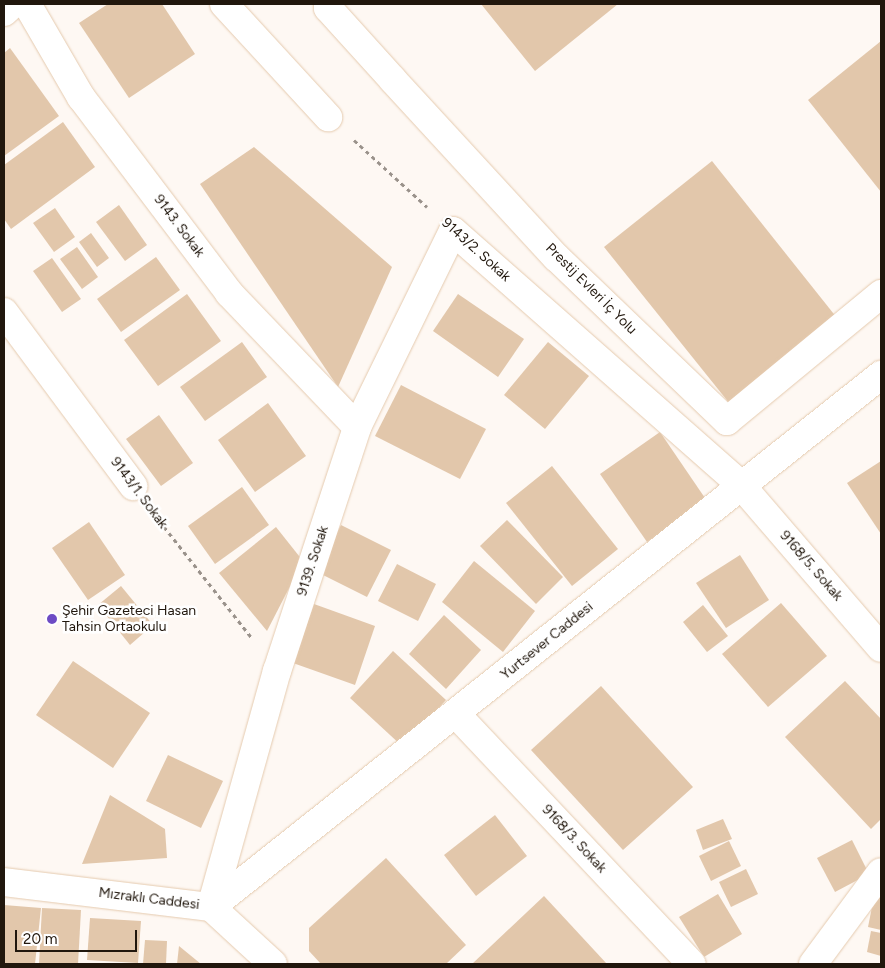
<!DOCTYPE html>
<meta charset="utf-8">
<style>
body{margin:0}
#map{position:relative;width:885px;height:968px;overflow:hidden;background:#fef8f3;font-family:Figtree,sans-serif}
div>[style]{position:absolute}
.building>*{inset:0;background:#e2c7ab}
.path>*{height:3px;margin-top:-1.5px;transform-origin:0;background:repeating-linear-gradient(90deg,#9a928b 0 4px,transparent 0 8px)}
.roads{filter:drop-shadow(0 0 1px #e5caae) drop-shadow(0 0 1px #e5caae)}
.minor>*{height:28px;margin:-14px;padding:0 14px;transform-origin:14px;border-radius:14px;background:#fff}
.major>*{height:28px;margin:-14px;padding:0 14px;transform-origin:14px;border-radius:14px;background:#fff}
.dots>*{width:14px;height:14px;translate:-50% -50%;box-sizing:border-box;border:2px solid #fff;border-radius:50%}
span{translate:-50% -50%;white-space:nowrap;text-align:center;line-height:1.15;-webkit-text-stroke:5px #fff;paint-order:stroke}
.street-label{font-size:14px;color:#21170d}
.poi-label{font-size:14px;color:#21170d}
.left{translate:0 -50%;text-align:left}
.frame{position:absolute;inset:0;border:5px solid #21170d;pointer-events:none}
.scale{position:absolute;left:15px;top:930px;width:122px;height:22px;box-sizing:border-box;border:2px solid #21170d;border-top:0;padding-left:6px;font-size:15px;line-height:18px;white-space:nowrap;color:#21170d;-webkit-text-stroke:4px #fff;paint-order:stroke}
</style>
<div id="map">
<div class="building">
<i style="clip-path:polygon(108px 4px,162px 4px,195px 54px,129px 98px,79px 23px)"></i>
<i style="clip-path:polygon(481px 4px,618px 4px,535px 71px)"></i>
<i style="clip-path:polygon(881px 41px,881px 192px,808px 100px)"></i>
<i style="clip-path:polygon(10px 48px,59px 116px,4px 156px,4px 53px)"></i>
<i style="clip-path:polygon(63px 122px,95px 167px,11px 229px,4px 219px,4px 165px)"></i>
<i style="clip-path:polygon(254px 147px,392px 267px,338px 387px,200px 184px)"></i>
<i style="clip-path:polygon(712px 161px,845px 328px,738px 414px,604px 247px)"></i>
<i style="clip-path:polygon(119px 205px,147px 245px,125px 261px,96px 222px)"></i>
<i style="clip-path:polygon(55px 208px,75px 237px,54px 252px,33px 223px)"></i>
<i style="clip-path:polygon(91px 233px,109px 258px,97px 267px,79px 242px)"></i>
<i style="clip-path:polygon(77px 247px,98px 277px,82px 289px,60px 259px)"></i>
<i style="clip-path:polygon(156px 257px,180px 290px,121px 332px,97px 299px)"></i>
<i style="clip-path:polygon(52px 258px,81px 299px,62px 312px,33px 271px)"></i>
<i style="clip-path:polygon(187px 294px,221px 341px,158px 386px,124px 340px)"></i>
<i style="clip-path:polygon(458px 294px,524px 339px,498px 377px,433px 331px)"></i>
<i style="clip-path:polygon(242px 342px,267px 377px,205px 421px,180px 387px)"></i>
<i style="clip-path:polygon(548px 342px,589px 376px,545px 429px,504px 395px)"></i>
<i style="clip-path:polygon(401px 385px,486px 429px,460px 479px,375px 436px)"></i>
<i style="clip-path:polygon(268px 403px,306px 456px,255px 492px,218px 440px)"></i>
<i style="clip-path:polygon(159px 415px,193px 463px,161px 486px,126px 439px)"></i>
<i style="clip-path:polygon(660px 432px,707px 501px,647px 542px,600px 474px)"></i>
<i style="clip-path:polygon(881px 461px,881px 534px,847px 483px)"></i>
<i style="clip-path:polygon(552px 466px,618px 549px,572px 586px,506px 503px)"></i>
<i style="clip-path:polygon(242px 487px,269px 525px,215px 564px,188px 526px)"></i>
<i style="clip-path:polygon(507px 520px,563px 577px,536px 604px,480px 546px)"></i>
<i style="clip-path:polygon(89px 522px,125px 575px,88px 600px,52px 548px)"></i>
<i style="clip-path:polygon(341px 525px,391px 550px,367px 597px,317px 572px)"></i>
<i style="clip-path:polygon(276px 527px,303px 561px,267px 631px,219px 573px)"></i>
<i style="clip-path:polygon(740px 555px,769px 600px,726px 628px,696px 583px)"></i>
<i style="clip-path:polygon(474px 561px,535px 611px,503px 652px,442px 602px)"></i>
<i style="clip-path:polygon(397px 564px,436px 584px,418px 621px,378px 601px)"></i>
<i style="clip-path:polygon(121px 586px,153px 625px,130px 645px,98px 605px)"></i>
<i style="clip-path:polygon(781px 603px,827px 656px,768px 707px,722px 654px)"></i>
<i style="clip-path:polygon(314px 604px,375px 626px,355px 685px,293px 663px)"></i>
<i style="clip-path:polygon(703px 605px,728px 636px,707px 652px,683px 622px)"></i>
<i style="clip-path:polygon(444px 615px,481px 650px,446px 689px,409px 654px)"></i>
<i style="clip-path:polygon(393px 651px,446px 700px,403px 747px,350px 698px)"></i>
<i style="clip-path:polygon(73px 661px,150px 713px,113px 768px,36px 715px)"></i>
<i style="clip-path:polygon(845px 681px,881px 719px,881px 819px,871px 829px,785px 737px)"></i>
<i style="clip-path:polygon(601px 686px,693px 787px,623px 850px,531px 750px)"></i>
<i style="clip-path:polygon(168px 755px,223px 781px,201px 828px,146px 801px)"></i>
<i style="clip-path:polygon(110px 795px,165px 829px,167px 858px,82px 864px)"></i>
<i style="clip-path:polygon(495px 815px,527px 856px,476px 896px,444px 855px)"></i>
<i style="clip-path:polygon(723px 819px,732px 839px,703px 850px,696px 830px)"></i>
<i style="clip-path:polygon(852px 840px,869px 874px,835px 892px,817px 858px)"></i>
<i style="clip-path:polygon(729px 841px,741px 866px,711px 881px,699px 856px)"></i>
<i style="clip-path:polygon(386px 858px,466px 945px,446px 964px,321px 964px,309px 951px,309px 928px)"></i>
<i style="clip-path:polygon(746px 869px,758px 894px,731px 907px,719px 882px)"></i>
<i style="clip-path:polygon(718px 894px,742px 934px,704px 957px,679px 917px)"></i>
<i style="clip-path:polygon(544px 896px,607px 964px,472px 964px)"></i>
<i style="clip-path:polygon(874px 897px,881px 898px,881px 930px,868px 927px)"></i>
<i style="clip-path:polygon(4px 905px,41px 908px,35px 964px,4px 964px)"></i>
<i style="clip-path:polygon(42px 908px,81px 910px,78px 964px,39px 964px)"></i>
<i style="clip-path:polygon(90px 918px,141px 921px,138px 963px,87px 960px)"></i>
<i style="clip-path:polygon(871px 931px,881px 933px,881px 956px,867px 952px)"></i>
<i style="clip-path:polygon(145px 940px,167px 941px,166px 964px,143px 964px)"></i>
<i style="clip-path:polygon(179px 946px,201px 964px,177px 964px)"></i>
</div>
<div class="path">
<i style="left:354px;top:140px;width:99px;rotate:42.5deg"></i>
<i style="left:154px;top:514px;width:157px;rotate:51.7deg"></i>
</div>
<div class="roads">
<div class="minor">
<i style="left:27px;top:4px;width:108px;rotate:59.9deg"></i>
<i style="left:81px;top:97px;width:246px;rotate:52.9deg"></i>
<i style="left:229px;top:293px;width:185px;rotate:46.3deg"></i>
<i style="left:224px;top:4px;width:154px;rotate:47.4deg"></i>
<i style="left:328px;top:4px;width:4px;rotate:90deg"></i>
<i style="left:328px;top:8px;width:97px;rotate:47.9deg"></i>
<i style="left:393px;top:80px;width:241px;rotate:47.4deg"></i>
<i style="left:556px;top:257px;width:237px;rotate:43.8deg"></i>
<i style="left:727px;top:421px;width:200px;rotate:-39.5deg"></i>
<i style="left:4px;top:12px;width:12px;rotate:-42deg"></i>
<i style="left:4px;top:312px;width:217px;rotate:53.4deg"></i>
<i style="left:457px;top:715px;width:342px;rotate:46.7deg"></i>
<i style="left:211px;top:907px;width:245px;rotate:-74.4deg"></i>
<i style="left:277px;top:671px;width:257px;rotate:-71.8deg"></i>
<i style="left:357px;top:427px;width:218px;rotate:-63.9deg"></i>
<i style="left:453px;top:231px;width:383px;rotate:41.4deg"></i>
<i style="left:740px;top:484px;width:216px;rotate:49.3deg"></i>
<i style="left:813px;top:964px;width:114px;rotate:-53.5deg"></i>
</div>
<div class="major">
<i style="left:4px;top:882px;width:209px;rotate:6.9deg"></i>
<i style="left:211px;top:907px;width:84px;rotate:42.6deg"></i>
<i style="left:211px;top:907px;width:856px;rotate:-38.45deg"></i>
</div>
</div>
<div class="dots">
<i style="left:52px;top:619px;background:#6d4bc4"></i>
</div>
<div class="street-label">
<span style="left:179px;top:226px;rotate:53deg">9143. Sokak</span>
<span style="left:476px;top:250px;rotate:42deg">9143/2. Sokak</span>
<span style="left:591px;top:289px;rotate:45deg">Prestij Evleri İç Yolu</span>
<span style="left:139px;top:493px;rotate:53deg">9143/1. Sokak</span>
<span style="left:313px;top:561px;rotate:-72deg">9139. Sokak</span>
<span style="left:811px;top:566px;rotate:49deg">9168/5. Sokak</span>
<span style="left:547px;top:641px;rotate:-39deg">Yurtsever Caddesi</span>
<span style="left:574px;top:839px;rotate:47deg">9168/3. Sokak</span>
<span style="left:149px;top:899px;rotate:7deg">Mızraklı Caddesi</span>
</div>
<div class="poi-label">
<span class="left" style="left:62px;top:619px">Şehir Gazeteci Hasan<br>Tahsin Ortaokulu</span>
</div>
<div class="frame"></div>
<div class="scale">20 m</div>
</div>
